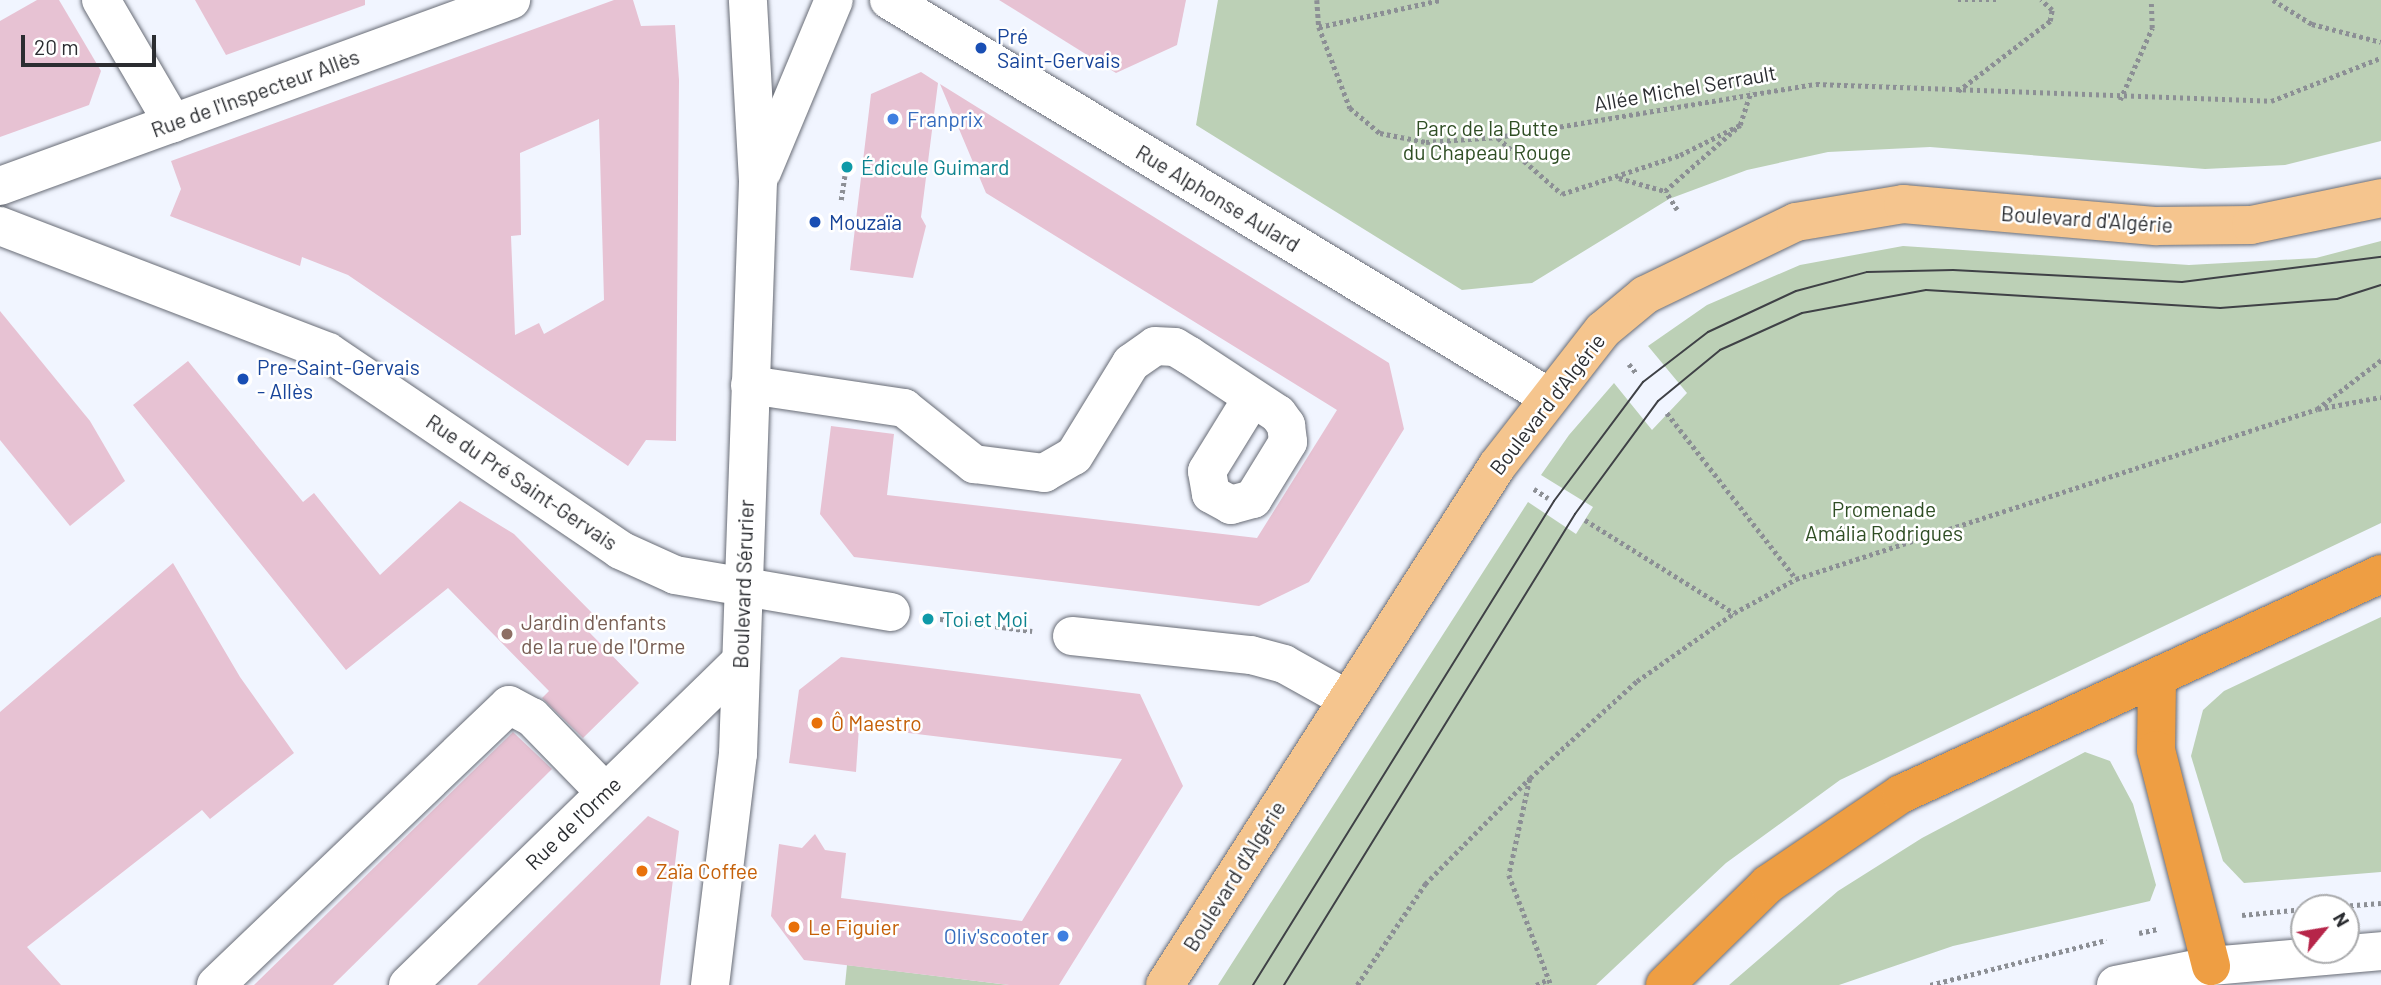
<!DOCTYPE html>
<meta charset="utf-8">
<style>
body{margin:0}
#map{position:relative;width:2381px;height:985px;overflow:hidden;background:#f1f5ff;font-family:Barlow,sans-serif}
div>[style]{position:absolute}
.green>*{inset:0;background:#bcd0b6}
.building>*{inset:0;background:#e7c2d3}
.path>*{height:4.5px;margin-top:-2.25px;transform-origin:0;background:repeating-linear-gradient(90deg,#8c8f95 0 3.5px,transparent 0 7px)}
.roads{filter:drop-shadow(0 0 2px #686c76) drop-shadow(0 0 2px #686c76)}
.minor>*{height:38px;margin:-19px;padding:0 19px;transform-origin:19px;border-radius:19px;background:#fff}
.major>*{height:38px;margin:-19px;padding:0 19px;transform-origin:19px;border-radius:19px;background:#f5c58e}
.highway>*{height:38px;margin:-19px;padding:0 19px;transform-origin:19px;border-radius:19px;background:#ee9e43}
.tram>*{height:2px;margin:-1px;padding:0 1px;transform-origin:1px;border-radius:1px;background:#3f4146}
.dots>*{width:19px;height:19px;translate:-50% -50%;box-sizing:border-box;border:4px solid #fff;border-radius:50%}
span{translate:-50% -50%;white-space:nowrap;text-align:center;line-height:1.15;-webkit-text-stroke:5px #fff;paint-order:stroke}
.transit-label{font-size:21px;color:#164399}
.left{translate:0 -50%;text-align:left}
.street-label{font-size:21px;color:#2b2d31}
.shop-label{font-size:21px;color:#366cbe}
.right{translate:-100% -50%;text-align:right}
.park-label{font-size:21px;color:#2f4e24}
.culture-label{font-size:21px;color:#0d838f}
.education-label{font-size:21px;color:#785e54}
.food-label{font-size:21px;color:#c56008}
.north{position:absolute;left:2290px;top:894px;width:70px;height:70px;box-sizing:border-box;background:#fff;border:2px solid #aaabad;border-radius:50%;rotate:60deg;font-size:19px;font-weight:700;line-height:28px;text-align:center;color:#2b2d31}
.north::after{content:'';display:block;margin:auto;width:24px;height:32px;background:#b62549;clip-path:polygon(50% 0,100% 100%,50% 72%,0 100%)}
.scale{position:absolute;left:21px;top:35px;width:135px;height:32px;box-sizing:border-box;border:4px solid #2b2d31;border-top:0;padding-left:9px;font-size:21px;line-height:24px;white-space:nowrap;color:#2b2d31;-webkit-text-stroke:5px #fff;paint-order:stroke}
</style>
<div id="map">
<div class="green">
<i style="clip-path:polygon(1218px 0,2381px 0,2381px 141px,2285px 165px,2205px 169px,1930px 147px,1828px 152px,1747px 170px,1669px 199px,1532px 283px,1462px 290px,1196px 125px)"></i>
<i style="clip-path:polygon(2381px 241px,2381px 523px,1840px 780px,1726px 863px,1596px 985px,1218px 985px,1528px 502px,1576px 534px,1593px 507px,1541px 475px,1569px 435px,1614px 383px,1652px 430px,1687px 393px,1648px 346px,1707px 305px,1800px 265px,1903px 246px,2189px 265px,2316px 258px)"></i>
<i style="clip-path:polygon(2381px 617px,2381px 872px,2244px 883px,2223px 861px,2191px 756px,2203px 710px,2224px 691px)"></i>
<i style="clip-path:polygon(2085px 752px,2110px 761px,2133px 804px,2156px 885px,2150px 901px,1953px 946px,1839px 985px,1729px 985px,1838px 891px,1922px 838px)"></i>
<i style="clip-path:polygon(847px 965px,1009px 985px,845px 985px)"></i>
</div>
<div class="building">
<i style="clip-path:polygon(37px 0,59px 0,101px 71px,89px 105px,0 137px,0 21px)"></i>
<i style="clip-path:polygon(195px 0,365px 0,365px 5px,226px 55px)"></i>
<i style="clip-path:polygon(evenodd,614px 0,633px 0,641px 26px,675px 25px,679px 80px,676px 441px,646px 440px,628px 466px,348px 275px,302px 257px,300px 266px,170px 216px,181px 189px,171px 161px,614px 0,599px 119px,604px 300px,544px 334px,539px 323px,515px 335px,511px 236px,521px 235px,520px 153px,599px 119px)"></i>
<i style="clip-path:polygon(999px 0,1186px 0,1177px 45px,1116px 73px)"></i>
<i style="clip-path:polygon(921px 72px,938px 83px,921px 217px,926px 226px,913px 278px,850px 270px,871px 94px)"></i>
<i style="clip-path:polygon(940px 84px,1389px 363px,1404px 429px,1309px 582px,1259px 606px,854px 557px,820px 514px,831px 426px,894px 434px,887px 495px,1257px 538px,1337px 410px,986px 193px)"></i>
<i style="clip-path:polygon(0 311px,90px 421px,125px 481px,70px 526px,0 440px)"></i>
<i style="clip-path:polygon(188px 361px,303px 502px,314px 493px,380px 575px,460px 501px,514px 534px,599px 620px,588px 631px,639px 683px,583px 738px,542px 698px,549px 691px,448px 588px,346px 670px,133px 405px)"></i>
<i style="clip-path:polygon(173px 563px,240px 677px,294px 753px,210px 819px,202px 810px,27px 947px,61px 985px,0 985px,0 712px)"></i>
<i style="clip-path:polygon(841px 657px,1140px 694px,1183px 786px,1059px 985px,1009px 985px,804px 960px,771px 916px,779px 844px,802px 848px,815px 834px,825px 850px,846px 853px,841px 898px,1022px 921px,1122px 759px,859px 727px,856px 772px,789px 763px,799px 690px)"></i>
<i style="clip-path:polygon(513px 732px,552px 769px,333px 985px,254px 985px)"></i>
<i style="clip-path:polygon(648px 816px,679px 831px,660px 985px,477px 985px)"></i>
</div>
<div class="path">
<i style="left:1317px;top:0;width:27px;rotate:86deg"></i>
<i style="left:1319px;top:27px;width:87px;rotate:69.1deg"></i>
<i style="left:1350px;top:108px;width:39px;rotate:40deg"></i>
<i style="left:1380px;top:133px;width:47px;rotate:11.1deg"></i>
<i style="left:1426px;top:142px;width:72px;rotate:-4deg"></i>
<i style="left:1498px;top:137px;width:322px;rotate:-9.5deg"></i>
<i style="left:1816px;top:84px;width:455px;rotate:2.1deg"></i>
<i style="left:2271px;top:101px;width:118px;rotate:-21.4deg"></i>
<i style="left:1958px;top:0;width:41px"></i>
<i style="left:2273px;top:0;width:46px;rotate:31.6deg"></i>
<i style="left:2312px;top:24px;width:71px;rotate:14.6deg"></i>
<i style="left:1319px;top:27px;width:124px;rotate:-12.6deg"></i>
<i style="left:1958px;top:91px;width:116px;rotate:-37.3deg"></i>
<i style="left:2050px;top:21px;width:11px;rotate:-80deg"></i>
<i style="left:2052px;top:10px;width:15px;rotate:-138deg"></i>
<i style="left:2120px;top:100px;width:79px;rotate:-66deg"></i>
<i style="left:2152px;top:28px;width:28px;rotate:-92deg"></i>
<i style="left:1498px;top:138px;width:85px;rotate:41.2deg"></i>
<i style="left:1562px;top:194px;width:124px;rotate:-18.3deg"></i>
<i style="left:1680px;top:155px;width:67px;rotate:-26.6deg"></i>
<i style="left:1619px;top:178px;width:48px;rotate:15.8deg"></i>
<i style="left:841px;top:200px;width:40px;rotate:-81.5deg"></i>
<i style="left:1677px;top:210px;width:22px;rotate:-122deg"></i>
<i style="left:1665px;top:191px;width:100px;rotate:-41.3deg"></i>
<i style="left:1740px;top:125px;width:35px;rotate:-72deg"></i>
<i style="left:1629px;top:364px;width:13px;rotate:51deg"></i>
<i style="left:2318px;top:409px;width:64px;rotate:-10.8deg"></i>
<i style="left:1667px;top:413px;width:210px;rotate:52.1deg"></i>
<i style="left:1534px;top:489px;width:17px;rotate:33deg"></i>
<i style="left:1585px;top:520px;width:176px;rotate:32deg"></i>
<i style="left:933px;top:618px;width:100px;rotate:7.5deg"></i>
<i style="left:1530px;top:779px;width:98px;rotate:102.3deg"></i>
<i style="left:1509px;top:875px;width:118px;rotate:69.1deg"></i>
<i style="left:2315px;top:908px;width:66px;rotate:-4.3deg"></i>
<i style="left:2242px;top:915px;width:62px;rotate:-5.5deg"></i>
<i style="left:2139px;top:933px;width:19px;rotate:-12deg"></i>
<i style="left:1357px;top:985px;width:122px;rotate:-56deg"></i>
<i style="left:1425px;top:884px;width:149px;rotate:-45.3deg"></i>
<i style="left:1530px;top:778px;width:144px;rotate:-42.2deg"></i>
<i style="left:1637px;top:681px;width:118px;rotate:-35deg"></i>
<i style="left:1734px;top:613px;width:71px;rotate:-28.7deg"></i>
<i style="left:1796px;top:579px;width:548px;rotate:-18.07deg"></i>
<i style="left:2317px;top:409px;width:81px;rotate:-37.4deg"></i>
<i style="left:1536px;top:985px;width:14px;rotate:-25deg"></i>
<i style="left:1930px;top:985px;width:182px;rotate:-14.3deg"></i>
</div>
<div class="roads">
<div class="minor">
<i style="left:101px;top:0;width:143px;rotate:59.7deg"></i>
<i style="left:889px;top:0;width:768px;rotate:31.04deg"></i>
<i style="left:762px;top:172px;width:186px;rotate:-67.3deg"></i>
<i style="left:0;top:186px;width:544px;rotate:-20deg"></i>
<i style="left:0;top:226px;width:351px;rotate:21deg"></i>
<i style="left:328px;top:352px;width:353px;rotate:34.1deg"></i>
<i style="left:620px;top:550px;width:60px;rotate:24.4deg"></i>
<i style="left:675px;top:575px;width:219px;rotate:9.7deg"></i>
<i style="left:750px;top:385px;width:156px;rotate:8.5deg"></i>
<i style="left:904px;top:408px;width:90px;rotate:38.7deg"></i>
<i style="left:974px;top:464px;width:71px;rotate:7.3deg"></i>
<i style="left:1044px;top:473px;width:34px;rotate:-30deg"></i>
<i style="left:1074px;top:456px;width:109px;rotate:-58.5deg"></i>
<i style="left:1131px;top:363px;width:29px;rotate:-35deg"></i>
<i style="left:1155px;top:346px;width:20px;rotate:3deg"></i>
<i style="left:1175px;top:347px;width:17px;rotate:31deg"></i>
<i style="left:1190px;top:356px;width:105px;rotate:33.4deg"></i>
<i style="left:1278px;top:414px;width:14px;rotate:54deg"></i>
<i style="left:1286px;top:425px;width:17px;rotate:83deg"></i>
<i style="left:1288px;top:442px;width:67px;rotate:121.6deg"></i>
<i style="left:1253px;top:499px;width:23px;rotate:165deg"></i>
<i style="left:1231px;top:505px;width:23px;rotate:-151deg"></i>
<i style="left:1211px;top:494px;width:23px;rotate:-100deg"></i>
<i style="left:1207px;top:471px;width:86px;rotate:-58.3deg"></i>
<i style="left:1072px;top:636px;width:180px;rotate:6.1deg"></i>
<i style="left:1251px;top:655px;width:34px;rotate:15deg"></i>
<i style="left:1284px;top:664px;width:72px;rotate:29.1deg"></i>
<i style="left:216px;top:985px;width:405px;rotate:-43.7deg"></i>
<i style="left:509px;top:705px;width:26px;rotate:28deg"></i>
<i style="left:532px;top:717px;width:105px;rotate:45.8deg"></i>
<i style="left:408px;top:985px;width:463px;rotate:-44.2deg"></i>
<i style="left:710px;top:985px;width:233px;rotate:-83.1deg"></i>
<i style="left:738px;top:754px;width:573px;rotate:-88deg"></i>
<i style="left:758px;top:181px;width:181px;rotate:-93.2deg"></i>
<i style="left:2116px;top:985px;width:97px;rotate:-11.3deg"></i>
<i style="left:2211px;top:966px;width:171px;rotate:-5deg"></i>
</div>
<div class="major">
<i style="left:1165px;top:985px;width:616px;rotate:-57.39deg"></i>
<i style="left:1497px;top:466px;width:172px;rotate:-52.1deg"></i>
<i style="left:1603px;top:330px;width:55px;rotate:-39.8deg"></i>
<i style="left:1645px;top:295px;width:168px;rotate:-25.8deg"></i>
<i style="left:1796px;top:222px;width:109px;rotate:-9.5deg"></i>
<i style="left:1903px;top:204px;width:255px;rotate:5deg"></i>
<i style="left:2157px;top:226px;width:94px;rotate:-0.6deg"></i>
<i style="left:2251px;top:225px;width:133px;rotate:-11.7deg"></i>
</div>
<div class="highway">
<i style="left:2157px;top:680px;width:70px;rotate:90.8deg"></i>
<i style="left:2156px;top:750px;width:223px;rotate:75.7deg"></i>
<i style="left:1665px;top:985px;width:144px;rotate:-44.4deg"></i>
<i style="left:1768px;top:884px;width:161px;rotate:-34.1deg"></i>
<i style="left:1901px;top:794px;width:528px;rotate:-24.62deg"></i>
</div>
</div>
<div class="tram">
<i style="left:1253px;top:985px;width:570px;rotate:-58.12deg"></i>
<i style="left:1554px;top:501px;width:149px;rotate:-53.2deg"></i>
<i style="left:1643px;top:382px;width:82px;rotate:-37.6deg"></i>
<i style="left:1708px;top:332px;width:97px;rotate:-25deg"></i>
<i style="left:1796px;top:291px;width:73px;rotate:-15deg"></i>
<i style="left:1867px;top:272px;width:86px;rotate:-1.3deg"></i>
<i style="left:1953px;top:270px;width:229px;rotate:3deg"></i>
<i style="left:2182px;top:282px;width:201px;rotate:-7.2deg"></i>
<i style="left:1284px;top:985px;width:554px;rotate:-58.29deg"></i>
<i style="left:1575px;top:514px;width:140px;rotate:-53.7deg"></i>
<i style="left:1658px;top:401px;width:80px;rotate:-39.4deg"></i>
<i style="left:1720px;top:350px;width:90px;rotate:-24.3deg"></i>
<i style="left:1802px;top:313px;width:126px;rotate:-10.5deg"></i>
<i style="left:1926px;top:290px;width:295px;rotate:3.5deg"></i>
<i style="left:2220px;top:308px;width:117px;rotate:-4.4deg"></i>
<i style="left:2337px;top:299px;width:46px;rotate:-17.7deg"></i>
</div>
<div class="dots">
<i style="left:981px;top:48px;background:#1a4fb4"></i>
<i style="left:893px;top:119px;background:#3f7fe0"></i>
<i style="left:847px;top:167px;background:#0f9aa8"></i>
<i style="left:815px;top:222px;background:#1a4fb4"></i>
<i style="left:243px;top:379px;background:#1a4fb4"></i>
<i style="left:928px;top:619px;background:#0f9aa8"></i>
<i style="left:507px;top:634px;background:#8d6e63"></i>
<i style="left:817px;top:723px;background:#e8710a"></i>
<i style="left:642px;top:871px;background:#e8710a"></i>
<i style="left:794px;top:927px;background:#e8710a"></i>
<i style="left:1063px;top:936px;background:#3f7fe0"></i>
</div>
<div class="transit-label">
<span class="left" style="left:997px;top:48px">Pré<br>Saint-Gervais</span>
<span class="left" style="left:829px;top:222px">Mouzaïa</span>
<span class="left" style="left:257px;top:379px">Pre-Saint-Gervais<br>- Allès</span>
</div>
<div class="street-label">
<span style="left:1685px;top:88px;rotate:-10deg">Allée Michel Serrault</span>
<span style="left:255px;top:93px;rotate:-20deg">Rue de l'Inspecteur Allès</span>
<span style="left:1218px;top:198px;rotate:31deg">Rue Alphonse Aulard</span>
<span style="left:2087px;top:219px;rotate:4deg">Boulevard d'Algérie</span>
<span style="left:1547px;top:404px;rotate:-52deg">Boulevard d'Algérie</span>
<span style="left:522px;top:482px;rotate:34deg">Rue du Pré Saint-Gervais</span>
<span style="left:743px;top:584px;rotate:-88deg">Boulevard Sérurier</span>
<span style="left:573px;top:823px;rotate:-44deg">Rue de l'Orme</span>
<span style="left:1234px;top:876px;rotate:-58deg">Boulevard d'Algérie</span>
</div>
<div class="shop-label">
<span class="left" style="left:907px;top:119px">Franprix</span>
<span class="right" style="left:1049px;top:936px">Oliv'scooter</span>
</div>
<div class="park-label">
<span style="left:1487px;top:140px">Parc de la Butte<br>du Chapeau Rouge</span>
<span style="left:1884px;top:521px">Promenade<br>Amália Rodrigues</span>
</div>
<div class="culture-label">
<span class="left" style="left:861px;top:167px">Édicule Guimard</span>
<span class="left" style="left:942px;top:619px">Toi et Moi</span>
</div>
<div class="education-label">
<span class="left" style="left:521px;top:634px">Jardin d'enfants<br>de la rue de l'Orme</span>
</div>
<div class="food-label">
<span class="left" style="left:831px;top:723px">Ô Maestro</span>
<span class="left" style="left:656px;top:871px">Zaïa Coffee</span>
<span class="left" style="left:808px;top:927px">Le Figuier</span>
</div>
<div class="north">N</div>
<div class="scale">20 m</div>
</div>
